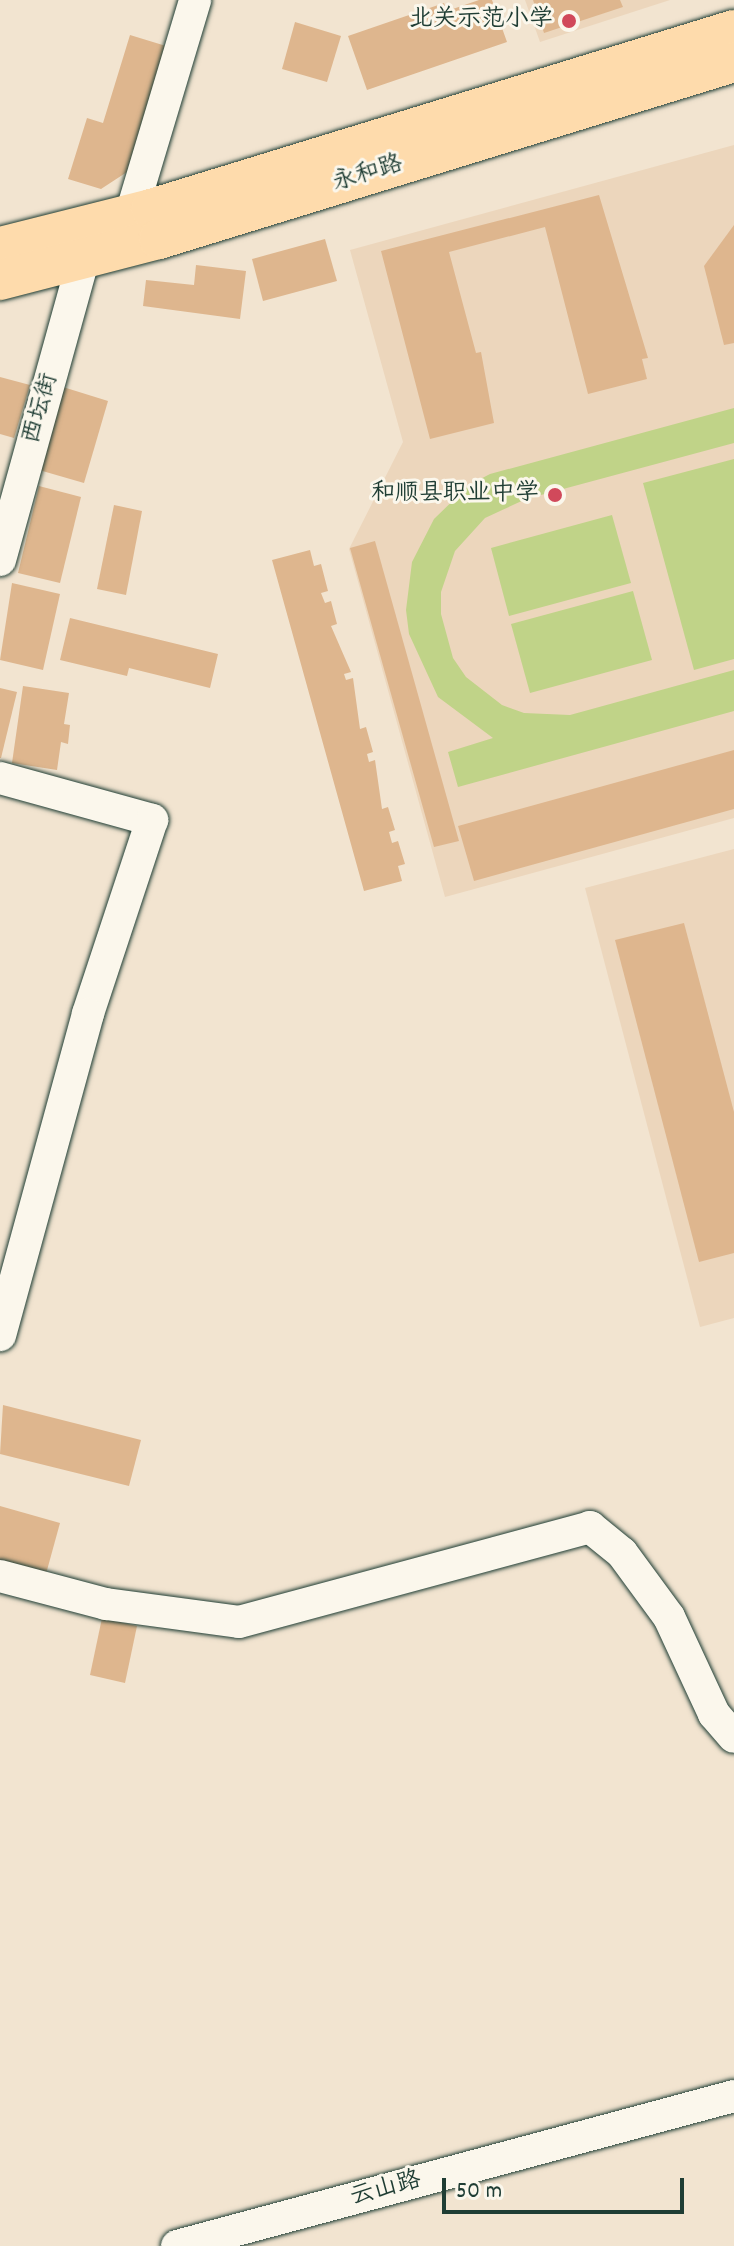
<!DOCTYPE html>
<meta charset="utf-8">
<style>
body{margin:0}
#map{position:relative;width:734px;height:2246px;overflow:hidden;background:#f2e4d0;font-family:Dekko,"LXGW WenKai TC",sans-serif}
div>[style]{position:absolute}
.built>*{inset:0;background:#ecd6bc}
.green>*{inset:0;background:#c0d388}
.building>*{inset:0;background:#deb68e}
.roads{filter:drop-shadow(0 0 2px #1f3d34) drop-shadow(0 0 2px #1f3d34)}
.minor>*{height:32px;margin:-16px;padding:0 16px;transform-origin:16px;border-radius:16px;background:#fbf7ec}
.major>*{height:40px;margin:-20px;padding:0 20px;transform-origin:20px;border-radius:20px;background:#fedbac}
.dots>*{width:22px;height:22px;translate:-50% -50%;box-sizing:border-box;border:4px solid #fbf7ec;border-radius:50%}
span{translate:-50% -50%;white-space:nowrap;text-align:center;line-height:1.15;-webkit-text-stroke:6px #fbf7ec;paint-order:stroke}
.poi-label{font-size:24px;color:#1f3d34}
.right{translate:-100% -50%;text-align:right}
.street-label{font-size:24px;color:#1f3d34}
.scale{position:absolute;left:442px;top:2178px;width:242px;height:36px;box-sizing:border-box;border:4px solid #1f3d34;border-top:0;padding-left:10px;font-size:24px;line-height:28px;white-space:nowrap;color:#1f3d34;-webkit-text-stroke:6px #fbf7ec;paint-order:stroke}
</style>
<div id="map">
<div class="built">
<i style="clip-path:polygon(525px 0,670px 0,540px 42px)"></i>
<i style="clip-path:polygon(734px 145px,734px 818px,445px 897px,349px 549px,403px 442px,350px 250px)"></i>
<i style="clip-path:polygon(734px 849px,734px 1318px,700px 1327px,585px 888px)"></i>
</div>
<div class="green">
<i style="clip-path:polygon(734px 408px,734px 443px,526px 499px,485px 518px,455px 551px,441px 592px,441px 614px,453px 658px,466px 677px,502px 705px,524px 713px,570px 715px,734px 670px,734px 711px,458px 787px,448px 752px,493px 738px,438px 697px,409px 634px,406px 610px,412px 562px,434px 519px,469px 485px,490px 474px)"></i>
<i style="clip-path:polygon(734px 459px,734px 659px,694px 670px,643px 483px)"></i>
<i style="clip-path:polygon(612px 515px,631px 583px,509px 616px,491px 548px)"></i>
<i style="clip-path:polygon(633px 591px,652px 660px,530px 693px,511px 624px)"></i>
</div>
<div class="building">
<i style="clip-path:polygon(479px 0,492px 0,507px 42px,367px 90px,348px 36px,444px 3px,447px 11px)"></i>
<i style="clip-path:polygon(533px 0,620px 0,623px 7px,544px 33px)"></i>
<i style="clip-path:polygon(295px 22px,341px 36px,327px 82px,282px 69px)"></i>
<i style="clip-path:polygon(130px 35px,166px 46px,127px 172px,101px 189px,68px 179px,87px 118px,103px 123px)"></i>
<i style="clip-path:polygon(599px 195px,648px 358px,642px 359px,647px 379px,588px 394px,545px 227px,449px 252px,476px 353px,481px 352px,494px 423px,430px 439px,381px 251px)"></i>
<i style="clip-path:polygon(734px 225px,734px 343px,724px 345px,704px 266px)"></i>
<i style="clip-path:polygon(325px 239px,337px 281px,263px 301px,252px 259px)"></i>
<i style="clip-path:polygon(196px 265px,246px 271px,240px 319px,143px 306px,146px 280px,194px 285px)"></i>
<i style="clip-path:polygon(0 377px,30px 385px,14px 438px,0 434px)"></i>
<i style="clip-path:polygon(63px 387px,108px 401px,84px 483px,39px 470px)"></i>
<i style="clip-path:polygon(39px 486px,81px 497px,60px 583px,18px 573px)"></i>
<i style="clip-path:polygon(114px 505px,142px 511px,126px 595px,97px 589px)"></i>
<i style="clip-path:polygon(375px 541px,459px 841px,434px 847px,350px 548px)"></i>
<i style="clip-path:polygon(310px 550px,314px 566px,321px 564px,328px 591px,321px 593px,325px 603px,331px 601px,337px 624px,331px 626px,351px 672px,344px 674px,346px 680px,353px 678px,360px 729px,366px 727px,373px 752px,367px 754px,369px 762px,375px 760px,382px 809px,388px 807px,395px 830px,389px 832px,392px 843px,398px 841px,405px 864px,398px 866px,402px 881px,364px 891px,272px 560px)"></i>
<i style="clip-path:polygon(12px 583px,60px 594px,43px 670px,0 660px)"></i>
<i style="clip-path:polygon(70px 618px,218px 654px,210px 688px,129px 668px,127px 676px,60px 660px)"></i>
<i style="clip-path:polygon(23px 686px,69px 693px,64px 724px,70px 725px,68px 744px,61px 742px,57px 770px,12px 763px)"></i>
<i style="clip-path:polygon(0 688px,17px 692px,1px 758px,0 758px)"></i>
<i style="clip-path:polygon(734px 750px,734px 809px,474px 881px,458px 826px)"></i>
<i style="clip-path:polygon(684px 923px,734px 1112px,734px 1253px,699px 1262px,615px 940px)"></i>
<i style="clip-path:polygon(3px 1405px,141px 1440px,129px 1486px,0 1454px)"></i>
<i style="clip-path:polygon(0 1506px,60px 1523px,46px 1574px,0 1560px)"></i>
<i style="clip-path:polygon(102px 1618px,137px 1626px,125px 1683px,90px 1675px)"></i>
</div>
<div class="roads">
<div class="minor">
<i style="left:131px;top:214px;width:223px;rotate:-73.3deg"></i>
<i style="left:0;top:560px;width:313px;rotate:-74.5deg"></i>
<i style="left:0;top:778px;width:158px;rotate:15.4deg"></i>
<i style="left:152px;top:820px;width:204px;rotate:108.3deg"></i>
<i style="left:88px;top:1014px;width:333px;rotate:105.3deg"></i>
<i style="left:0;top:1576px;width:110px;rotate:14.8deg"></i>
<i style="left:106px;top:1604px;width:134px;rotate:7.7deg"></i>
<i style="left:239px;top:1622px;width:364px;rotate:-15.1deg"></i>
<i style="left:590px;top:1527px;width:41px;rotate:39.1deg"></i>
<i style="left:622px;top:1553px;width:79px;rotate:53.7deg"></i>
<i style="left:669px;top:1617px;width:107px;rotate:65.1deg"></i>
<i style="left:714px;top:1714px;width:30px;rotate:49deg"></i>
<i style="left:177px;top:2246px;width:577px;rotate:-15.07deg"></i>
</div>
<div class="major">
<i style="left:0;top:247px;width:156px;rotate:-14.1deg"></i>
<i style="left:151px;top:209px;width:610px;rotate:-17.07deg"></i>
<i style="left:0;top:280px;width:164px;rotate:-14.5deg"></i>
<i style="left:159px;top:239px;width:602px;rotate:-17.11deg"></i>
</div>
</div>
<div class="dots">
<i style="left:569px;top:21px;background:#d1495b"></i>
<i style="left:555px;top:495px;background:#d1495b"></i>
</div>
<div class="poi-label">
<span class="right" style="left:553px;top:21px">北关示范小学</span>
<span class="right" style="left:539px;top:495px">和顺县职业中学</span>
</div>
<div class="street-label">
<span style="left:368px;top:175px;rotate:-17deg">永和路</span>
<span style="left:42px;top:409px;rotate:-74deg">西坛街</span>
<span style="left:386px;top:2190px;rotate:-15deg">云山路</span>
</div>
<div class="scale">50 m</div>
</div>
